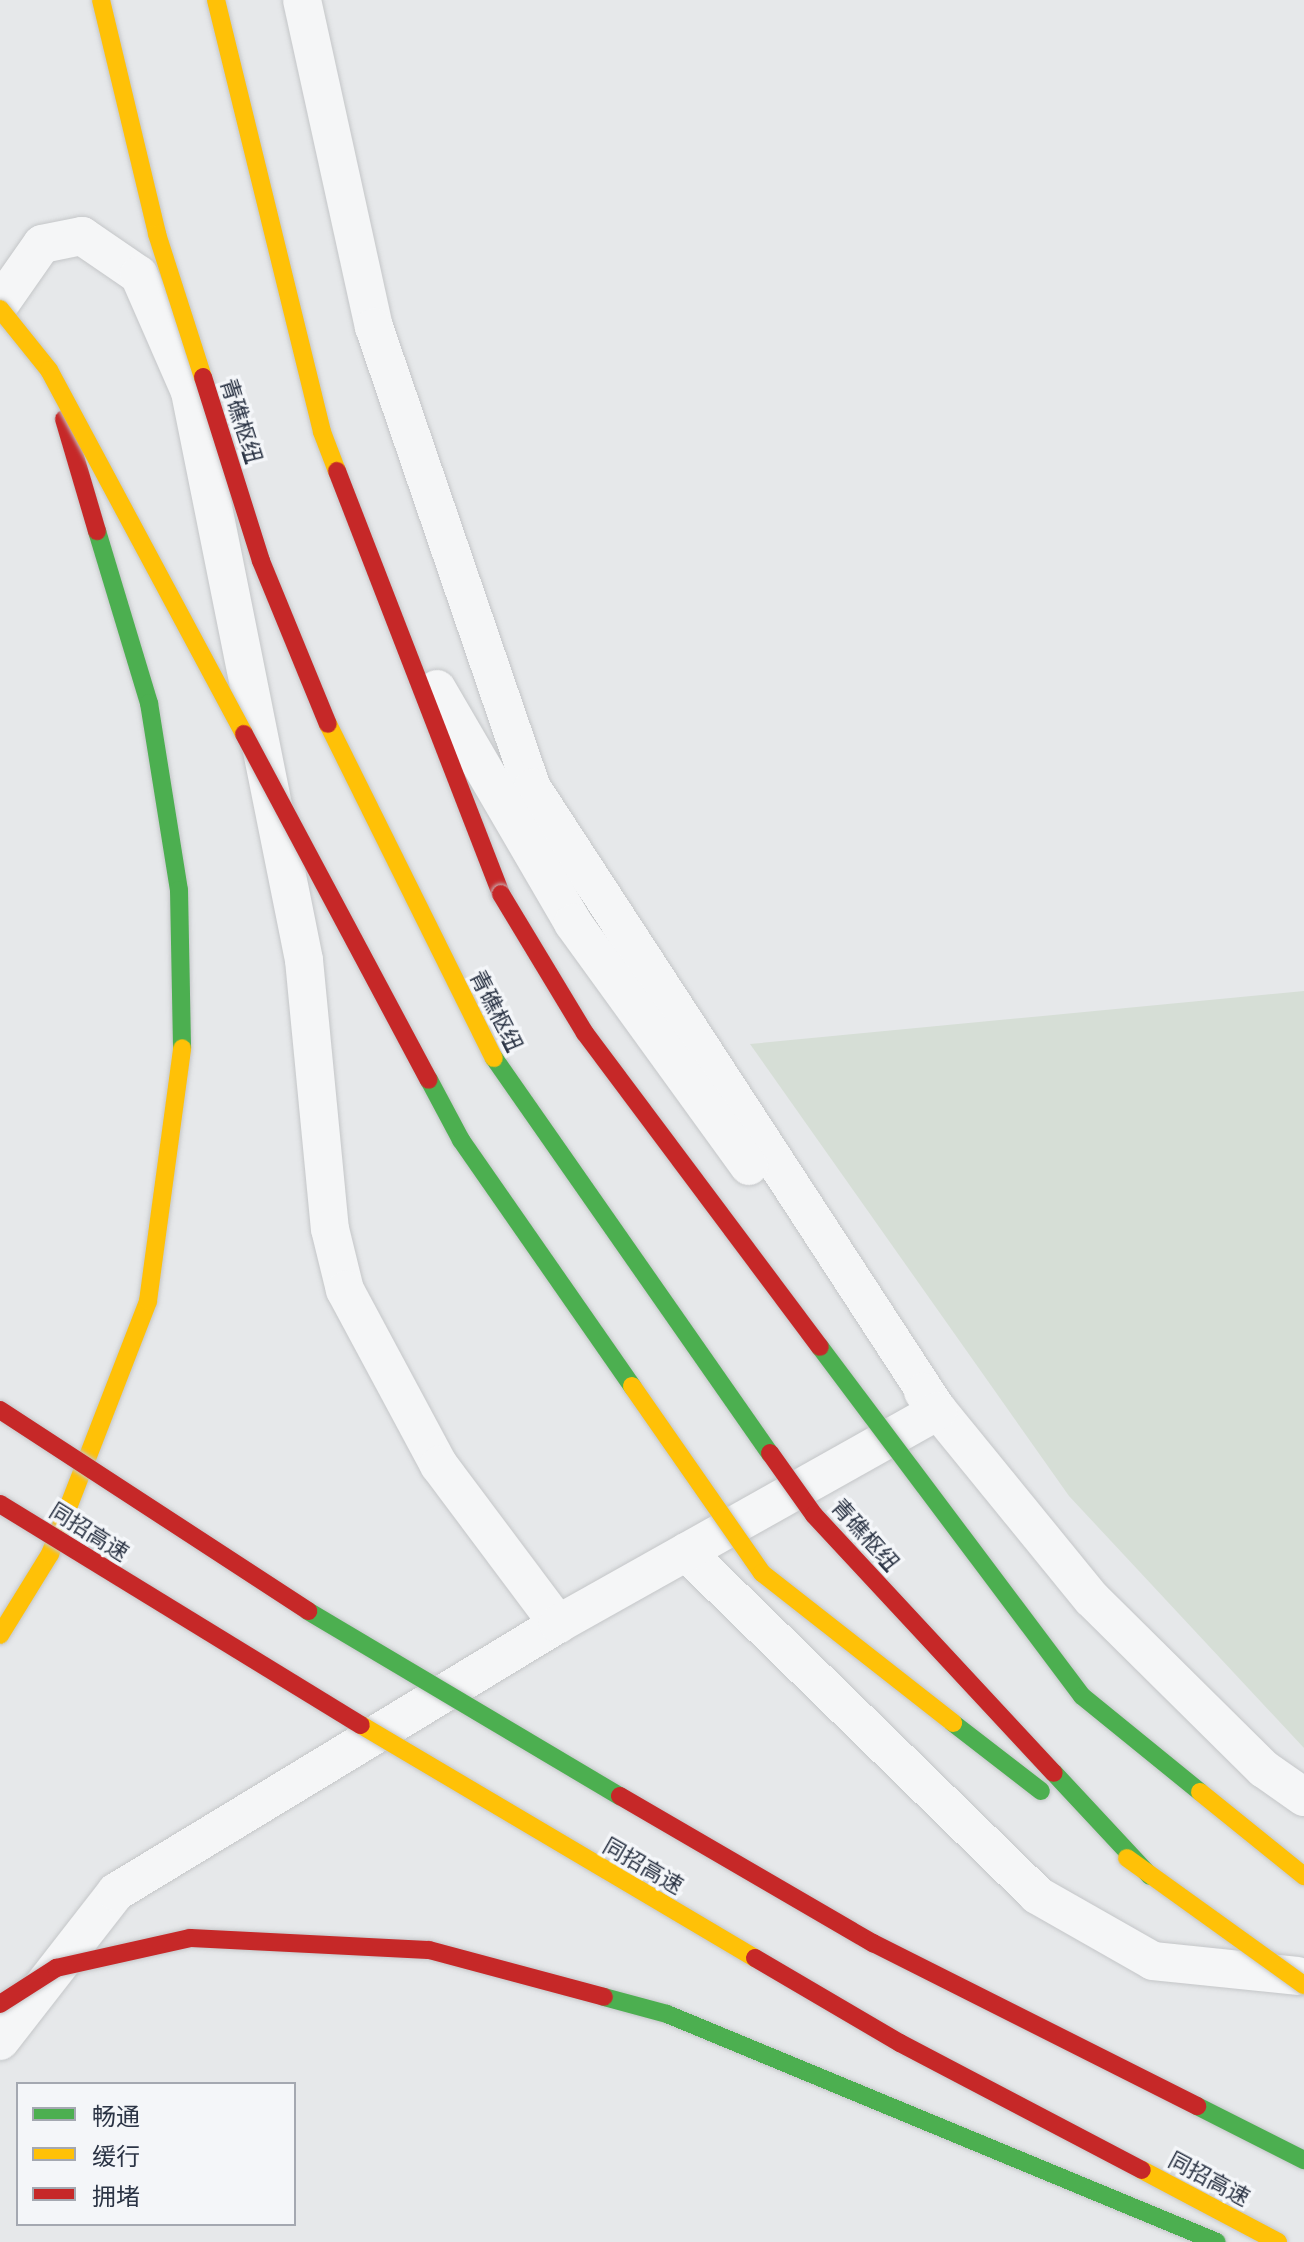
<!DOCTYPE html>
<meta charset="utf-8">
<style>
body{margin:0}
#map{position:relative;width:1304px;height:2242px;overflow:hidden;background:#e6e8ea;font-family:"Asap Condensed","Noto Sans SC",sans-serif}
div>[style]{position:absolute}
.green>*{inset:0;background:#d6ded6}
.roads{filter:drop-shadow(0 0 2px #c4c6c8) drop-shadow(0 0 2px #c4c6c8)}
.street>*{height:38px;margin:-19px;padding:0 19px;transform-origin:19px;border-radius:19px;background:#f5f6f7}
.fast>*{height:18px;margin:-9px;padding:0 9px;transform-origin:9px;border-radius:9px;background:#4caf50}
.slow>*{height:18px;margin:-9px;padding:0 9px;transform-origin:9px;border-radius:9px;background:#ffc107}
.jam>*{height:18px;margin:-9px;padding:0 9px;transform-origin:9px;border-radius:9px;background:#c62828}
.bridges{filter:drop-shadow(0 0 2px #c4c6c8) drop-shadow(0 0 2px #c4c6c8)}
.fast-bridge>*{height:18px;margin:-9px;padding:0 9px;transform-origin:9px;border-radius:9px;background:#4caf50}
.slow-bridge>*{height:18px;margin:-9px;padding:0 9px;transform-origin:9px;border-radius:9px;background:#ffc107}
.jam-bridge>*{height:18px;margin:-9px;padding:0 9px;transform-origin:9px;border-radius:9px;background:#c62828}
span{translate:-50% -50%;white-space:nowrap;text-align:center;line-height:1.15;-webkit-text-stroke:7px #f4f6f9;paint-order:stroke}
.street-label{font-size:22px;color:#2b3445}
.legend{position:absolute;left:16px;top:2082px;width:280px;height:144px;box-sizing:border-box;background:#f4f6f9;border:2px solid #a4a8b1;margin:0;padding:10px 14px;list-style:none;font-size:24px;color:#2b3445}
.legend li{display:flex;align-items:center;gap:16px;height:40px}
.legend b{width:40px;border:2px solid #a4a8b1}
</style>
<div id="map">
<div class="green">
<i style="clip-path:polygon(1304px 991px,1304px 1748px,1069px 1496px,750px 1044px)"></i>
</div>
<div class="roads">
<div class="street">
<i style="left:302px;top:0;width:335px;rotate:77.6deg"></i>
<i style="left:374px;top:327px;width:487px;rotate:71.1deg"></i>
<i style="left:532px;top:788px;width:744px;rotate:56.91deg"></i>
<i style="left:0;top:304px;width:73px;rotate:-55deg"></i>
<i style="left:42px;top:244px;width:41px;rotate:-11.3deg"></i>
<i style="left:82px;top:236px;width:69px;rotate:34.4deg"></i>
<i style="left:139px;top:275px;width:128px;rotate:66.4deg"></i>
<i style="left:190px;top:392px;width:579px;rotate:78.65deg"></i>
<i style="left:304px;top:960px;width:270px;rotate:84.5deg"></i>
<i style="left:330px;top:1229px;width:63px;rotate:76.2deg"></i>
<i style="left:345px;top:1290px;width:199px;rotate:61.8deg"></i>
<i style="left:439px;top:1465px;width:199px;rotate:53.2deg"></i>
<i style="left:437px;top:689px;width:271px;rotate:59.8deg"></i>
<i style="left:573px;top:923px;width:300px;rotate:54.1deg"></i>
<i style="left:923px;top:1392px;width:267px;rotate:50.8deg"></i>
<i style="left:1092px;top:1599px;width:242px;rotate:44.7deg"></i>
<i style="left:1264px;top:1769px;width:49px;rotate:35deg"></i>
<i style="left:686px;top:1552px;width:491px;rotate:44.3deg"></i>
<i style="left:1037px;top:1895px;width:133px;rotate:29.6deg"></i>
<i style="left:1153px;top:1961px;width:145px;rotate:5.9deg"></i>
<i style="left:0;top:2041px;width:189px;rotate:-52.1deg"></i>
<i style="left:116px;top:1892px;width:517px;rotate:-31.23deg"></i>
<i style="left:558px;top:1624px;width:436px;rotate:-29.3deg"></i>
</div>
<div class="fast">
<i style="left:97px;top:531px;width:180px;rotate:73.2deg"></i>
<i style="left:149px;top:703px;width:189px;rotate:80.9deg"></i>
<i style="left:179px;top:890px;width:158px;rotate:88.9deg"></i>
</div>
<div class="slow">
<i style="left:216px;top:0;width:445px;rotate:76.2deg"></i>
<i style="left:322px;top:432px;width:42px;rotate:69deg"></i>
<i style="left:0;top:1635px;width:95px;rotate:-58.3deg"></i>
<i style="left:50px;top:1554px;width:271px;rotate:-68.8deg"></i>
<i style="left:148px;top:1301px;width:255px;rotate:-82.3deg"></i>
</div>
<div class="jam">
<i style="left:64px;top:419px;width:117px;rotate:73.6deg"></i>
<i style="left:337px;top:471px;width:454px;rotate:68.8deg"></i>
</div>
</div>
<div class="bridges">
<div class="fast-bridge">
<i style="left:494px;top:1058px;width:482px;rotate:55.1deg"></i>
<i style="left:429px;top:1080px;width:68px;rotate:61.9deg"></i>
<i style="left:461px;top:1140px;width:300px;rotate:55.2deg"></i>
<i style="left:820px;top:1347px;width:436px;rotate:53.1deg"></i>
<i style="left:1082px;top:1696px;width:152px;rotate:39.1deg"></i>
<i style="left:308px;top:1611px;width:363px;rotate:30.7deg"></i>
<i style="left:953px;top:1723px;width:111px;rotate:37.7deg"></i>
<i style="left:1054px;top:1773px;width:141px;rotate:47deg"></i>
<i style="left:604px;top:1997px;width:65px;rotate:15.1deg"></i>
<i style="left:667px;top:2014px;width:595px;rotate:22.52deg"></i>
<i style="left:1197px;top:2106px;width:120px;rotate:26.8deg"></i>
</div>
<div class="slow-bridge">
<i style="left:101px;top:0;width:241px;rotate:76.5deg"></i>
<i style="left:157px;top:234px;width:150px;rotate:72.2deg"></i>
<i style="left:0;top:309px;width:78px;rotate:51.2deg"></i>
<i style="left:49px;top:370px;width:413px;rotate:61.8deg"></i>
<i style="left:328px;top:724px;width:373px;rotate:63.6deg"></i>
<i style="left:632px;top:1386px;width:228px;rotate:55.2deg"></i>
<i style="left:762px;top:1573px;width:243px;rotate:38.1deg"></i>
<i style="left:361px;top:1725px;width:458px;rotate:30.6deg"></i>
<i style="left:1200px;top:1792px;width:134px;rotate:38.9deg"></i>
<i style="left:1127px;top:1858px;width:218px;rotate:35.7deg"></i>
<i style="left:1142px;top:2170px;width:154px;rotate:27.9deg"></i>
</div>
<div class="jam-bridge">
<i style="left:203px;top:377px;width:193px;rotate:72.5deg"></i>
<i style="left:261px;top:561px;width:176px;rotate:67.7deg"></i>
<i style="left:244px;top:734px;width:392px;rotate:61.9deg"></i>
<i style="left:501px;top:894px;width:162px;rotate:58.9deg"></i>
<i style="left:585px;top:1033px;width:392px;rotate:53.2deg"></i>
<i style="left:0;top:1410px;width:368px;rotate:33.1deg"></i>
<i style="left:770px;top:1453px;width:76px;rotate:54.6deg"></i>
<i style="left:814px;top:1515px;width:352px;rotate:47.1deg"></i>
<i style="left:0;top:1504px;width:423px;rotate:31.5deg"></i>
<i style="left:620px;top:1796px;width:293px;rotate:30.2deg"></i>
<i style="left:873px;top:1943px;width:363px;rotate:26.7deg"></i>
<i style="left:755px;top:1958px;width:168px;rotate:30.4deg"></i>
<i style="left:900px;top:2043px;width:273px;rotate:27.7deg"></i>
<i style="left:0;top:2004px;width:67px;rotate:-32.7deg"></i>
<i style="left:56px;top:1968px;width:137px;rotate:-12.6deg"></i>
<i style="left:190px;top:1938px;width:239px;rotate:2.9deg"></i>
<i style="left:429px;top:1950px;width:181px;rotate:15deg"></i>
</div>
</div>
<div class="street-label">
<span style="left:241px;top:421px;rotate:72deg">青礁枢纽</span>
<span style="left:496px;top:1011px;rotate:63deg">青礁枢纽</span>
<span style="left:89px;top:1532px;rotate:32deg">同招高速</span>
<span style="left:865px;top:1535px;rotate:48deg">青礁枢纽</span>
<span style="left:643px;top:1866px;rotate:30deg">同招高速</span>
<span style="left:1209px;top:2179px;rotate:28deg">同招高速</span>
</div>
<ul class="legend">
<li><b style="height:10px;background:#4caf50"></b>畅通</li>
<li><b style="height:10px;background:#ffc107"></b>缓行</li>
<li><b style="height:10px;background:#c62828"></b>拥堵</li>
</ul>
</div>
